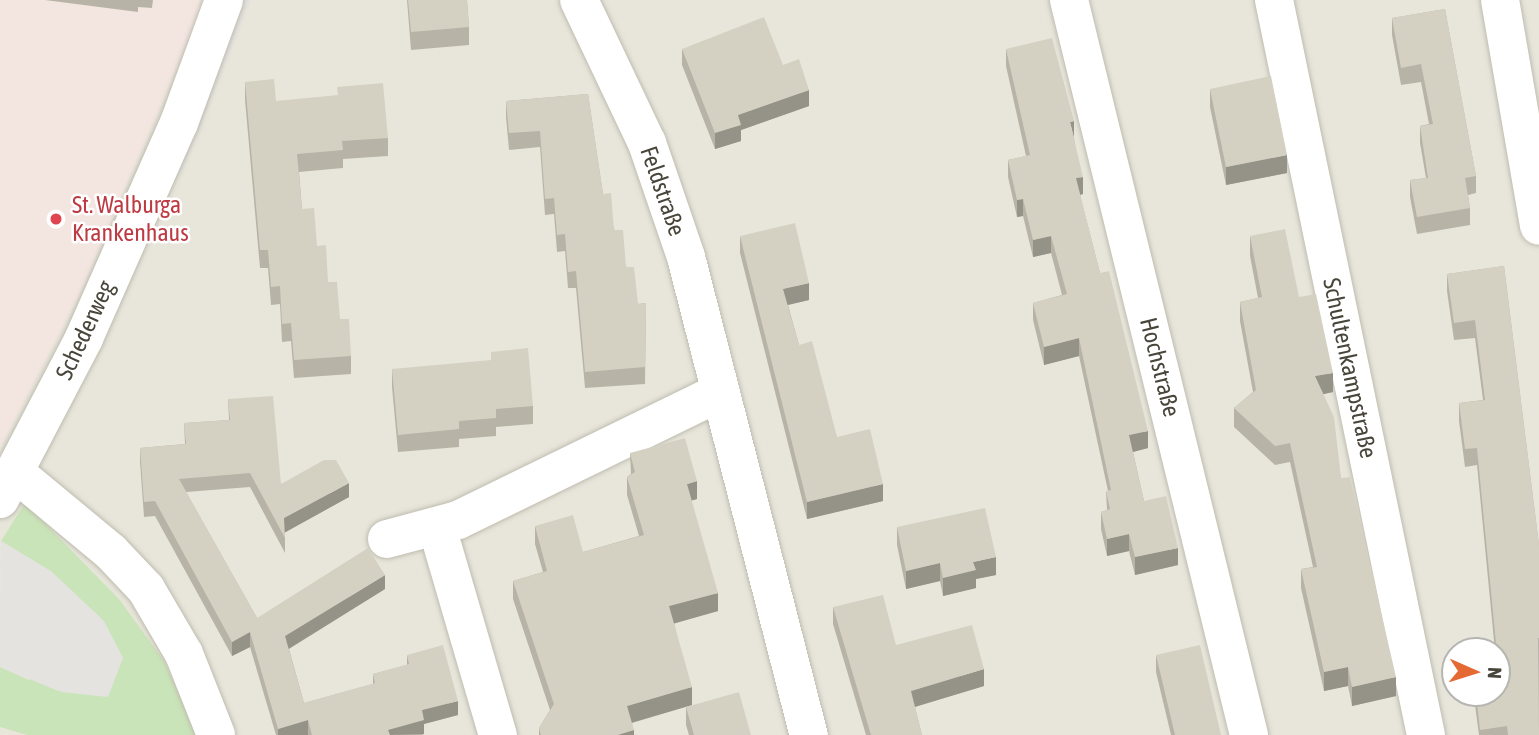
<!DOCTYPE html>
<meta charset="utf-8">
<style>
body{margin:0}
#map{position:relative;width:1539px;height:735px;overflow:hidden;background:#f4f3ec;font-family:"Asap Condensed",sans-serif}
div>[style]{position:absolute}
.residential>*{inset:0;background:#e8e6db}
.medical>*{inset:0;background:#f3e6e1}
.green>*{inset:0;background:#cae4b9}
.parking>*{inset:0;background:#e4e3e0}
.roads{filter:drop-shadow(0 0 2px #bfbcaf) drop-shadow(0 0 2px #bfbcaf)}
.street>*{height:38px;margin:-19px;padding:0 19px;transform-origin:19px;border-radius:19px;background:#fff}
.wall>*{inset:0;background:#b7b4a7}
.shaded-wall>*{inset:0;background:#959288}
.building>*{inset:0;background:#d5d1c2}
.dots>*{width:19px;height:19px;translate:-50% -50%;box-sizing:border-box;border:4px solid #fff;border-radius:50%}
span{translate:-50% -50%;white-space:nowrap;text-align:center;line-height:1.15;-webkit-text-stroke:5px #fff;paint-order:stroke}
.street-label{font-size:24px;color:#48453a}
.health-label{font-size:24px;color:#be3a42}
.left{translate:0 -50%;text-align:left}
.north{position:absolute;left:1441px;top:637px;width:70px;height:70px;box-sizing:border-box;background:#fff;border:2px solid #b6b5b0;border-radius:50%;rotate:93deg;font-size:19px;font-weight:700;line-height:28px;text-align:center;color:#48453a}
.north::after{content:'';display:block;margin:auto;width:24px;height:32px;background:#e56932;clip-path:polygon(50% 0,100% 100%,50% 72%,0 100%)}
</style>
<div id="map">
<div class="residential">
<i style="clip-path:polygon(evenodd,0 0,1539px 0,1539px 735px,0 735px,0 0,1455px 651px,1497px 651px,1497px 693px,1455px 693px,1455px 651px)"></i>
</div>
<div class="medical">
<i style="clip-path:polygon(0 0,206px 0,78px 297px,0 448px)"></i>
</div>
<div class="green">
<i style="clip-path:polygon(25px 503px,119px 599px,164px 661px,198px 735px,27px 735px,0 727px,0 667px,29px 680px,52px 572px,1px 541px)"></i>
</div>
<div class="parking">
<i style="clip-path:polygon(239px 0,251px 0,181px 175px,172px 171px)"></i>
<i style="clip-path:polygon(1px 541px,52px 572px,104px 621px,123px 658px,108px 697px,61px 692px,0 667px)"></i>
</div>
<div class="roads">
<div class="street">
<i style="left:579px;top:0;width:158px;rotate:64.6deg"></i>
<i style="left:647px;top:143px;width:120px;rotate:71.1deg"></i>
<i style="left:686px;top:257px;width:494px;rotate:75.6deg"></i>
<i style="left:1069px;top:0;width:757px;rotate:76.24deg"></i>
<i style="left:1274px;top:0;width:751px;rotate:78.32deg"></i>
<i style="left:1500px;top:0;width:229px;rotate:80.2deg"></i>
<i style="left:17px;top:474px;width:122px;rotate:39.7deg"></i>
<i style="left:111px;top:552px;width:51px;rotate:46.6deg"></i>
<i style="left:146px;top:589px;width:75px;rotate:59.7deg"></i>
<i style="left:184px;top:654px;width:87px;rotate:68.4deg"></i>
<i style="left:0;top:499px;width:182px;rotate:-62.4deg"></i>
<i style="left:84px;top:338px;width:235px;rotate:-66.2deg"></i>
<i style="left:179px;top:123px;width:131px;rotate:-69.9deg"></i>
<i style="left:437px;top:527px;width:217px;rotate:73.7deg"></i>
<i style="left:387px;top:539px;width:73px;rotate:-15deg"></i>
<i style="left:458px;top:520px;width:292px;rotate:-26deg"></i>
</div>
</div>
<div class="wall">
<i style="clip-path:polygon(45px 0,153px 0,152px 8px,138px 7px,138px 12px)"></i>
<i style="clip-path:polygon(407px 0,467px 0,469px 27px,469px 45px,411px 50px)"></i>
<i style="clip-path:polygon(1445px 9px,1476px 176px,1476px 193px,1468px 195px,1470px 208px,1470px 225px,1417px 234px,1410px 197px,1410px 180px,1426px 178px,1420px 143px,1420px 126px,1429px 124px,1421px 82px,1401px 85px,1392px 35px,1392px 18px)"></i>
<i style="clip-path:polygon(682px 49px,783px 65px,809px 106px,741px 130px,741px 141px,715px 149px,682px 65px)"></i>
<i style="clip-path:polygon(1006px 49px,1074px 138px,1083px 194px,1080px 195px,1100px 273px,1148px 448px,1133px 452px,1144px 501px,1178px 565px,1135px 575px,1129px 551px,1107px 556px,1101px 529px,1101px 512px,1107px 510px,1106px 491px,1108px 491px,1079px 356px,1044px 365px,1033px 320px,1033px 303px,1062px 295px,1051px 253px,1033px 257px,1023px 216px,1017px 217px,1008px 177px,1008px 160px,1026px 156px,1006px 66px)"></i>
<i style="clip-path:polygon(245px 82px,276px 101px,388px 138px,388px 156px,343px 159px,343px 168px,299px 172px,302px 209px,317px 246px,351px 356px,351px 374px,294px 378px,291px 341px,282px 342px,280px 304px,271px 305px,268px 268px,260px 268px,245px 100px)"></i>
<i style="clip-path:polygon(1210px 89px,1287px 173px,1226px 185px,1210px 107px)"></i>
<i style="clip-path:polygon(588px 94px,603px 194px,638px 304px,646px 303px,645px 384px,585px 388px,576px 288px,568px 288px,565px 251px,557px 252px,554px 214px,545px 215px,540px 147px,509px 150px,506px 117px,506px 101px)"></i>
<i style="clip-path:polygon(740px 236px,809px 300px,788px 305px,799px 345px,837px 437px,883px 501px,807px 519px,740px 253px)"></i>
<i style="clip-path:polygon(1250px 236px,1299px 297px,1333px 392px,1323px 394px,1341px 478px,1396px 696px,1352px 706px,1348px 686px,1324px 691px,1301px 588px,1301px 569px,1313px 567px,1290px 462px,1275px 465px,1234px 427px,1234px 408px,1253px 392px,1240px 321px,1240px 302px,1258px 298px,1250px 256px)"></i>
<i style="clip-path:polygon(1504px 266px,1539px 545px,1539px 735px,1479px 735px,1475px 705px,1475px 693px,1497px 693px,1499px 684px,1497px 651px,1495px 651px,1477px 465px,1465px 467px,1459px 421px,1459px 403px,1483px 400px,1475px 338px,1454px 340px,1447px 291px,1447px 274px)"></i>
<i style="clip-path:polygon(392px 369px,533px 406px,533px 424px,496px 427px,496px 436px,459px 439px,459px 447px,398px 452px,392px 387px)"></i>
<i style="clip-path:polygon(228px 399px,281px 484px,349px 497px,285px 532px,285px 553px,250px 487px,186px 492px,257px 618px,385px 589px,289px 649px,304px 703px,373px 684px,373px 674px,407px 665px,407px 655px,458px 715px,424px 724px,424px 734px,422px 735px,276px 735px,250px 647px,232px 656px,155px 516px,144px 517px,140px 462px,140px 448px,185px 444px,184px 423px,229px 420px)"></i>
<i style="clip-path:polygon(630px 453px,697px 499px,691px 500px,718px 611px,674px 623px,692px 705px,632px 723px,634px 735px,539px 735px,539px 728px,550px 710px,513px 599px,513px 581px,543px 572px,535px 544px,535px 526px,583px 552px,639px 536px,627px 495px,627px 477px,631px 474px)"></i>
<i style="clip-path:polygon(897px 527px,996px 575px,976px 579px,976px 588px,943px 596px,940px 581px,906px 589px,897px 545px)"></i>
<i style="clip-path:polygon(833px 607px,896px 645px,984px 686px,915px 707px,922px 735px,866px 735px,833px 624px)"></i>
<i style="clip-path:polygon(1156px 655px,1221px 735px,1171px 735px,1156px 672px)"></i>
<i style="clip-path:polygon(686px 707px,751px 735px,689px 735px,686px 725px)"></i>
</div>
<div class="shaded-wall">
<i style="clip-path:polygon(809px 90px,809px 106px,741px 130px,741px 141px,715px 149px,715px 133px,738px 115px)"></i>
<i style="clip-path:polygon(1074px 121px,1074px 138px,1070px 122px)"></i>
<i style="clip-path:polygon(1287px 155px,1287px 173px,1226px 185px,1226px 167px)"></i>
<i style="clip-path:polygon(1083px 177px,1083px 194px,1076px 196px,1076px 178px)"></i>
<i style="clip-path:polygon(1023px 199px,1023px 216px,1017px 217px,1017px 200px)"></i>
<i style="clip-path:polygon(1051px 236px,1051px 253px,1033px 257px,1033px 240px)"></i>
<i style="clip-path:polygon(809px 283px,809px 300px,783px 306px,783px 289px)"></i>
<i style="clip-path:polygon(1079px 338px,1079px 356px,1044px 365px,1044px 347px)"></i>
<i style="clip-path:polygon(1333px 373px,1333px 392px,1315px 396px,1315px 376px)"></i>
<i style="clip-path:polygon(1148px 431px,1148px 448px,1129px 453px,1129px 435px)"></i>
<i style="clip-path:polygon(697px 481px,697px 499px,687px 502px,687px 484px)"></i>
<i style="clip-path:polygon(349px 483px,349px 497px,284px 533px,284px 518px)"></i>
<i style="clip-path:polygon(883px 484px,883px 501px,807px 519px,807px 502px)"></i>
<i style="clip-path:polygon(1129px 534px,1129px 551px,1107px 556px,1107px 539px)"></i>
<i style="clip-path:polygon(1178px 548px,1178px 565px,1135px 575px,1135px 557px)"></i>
<i style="clip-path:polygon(996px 557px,996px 575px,976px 579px,976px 588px,943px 596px,943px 578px,973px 562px)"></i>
<i style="clip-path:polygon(940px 563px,940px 581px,906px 589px,906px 571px)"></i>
<i style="clip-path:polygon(385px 575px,385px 589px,285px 651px,285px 636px)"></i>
<i style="clip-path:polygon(718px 593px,718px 611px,669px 625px,669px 606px)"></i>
<i style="clip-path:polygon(250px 632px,250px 647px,232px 656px,232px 642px)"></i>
<i style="clip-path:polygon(1348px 667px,1348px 686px,1324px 691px,1324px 672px)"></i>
<i style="clip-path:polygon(984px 669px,984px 686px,911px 708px,911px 691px)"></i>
<i style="clip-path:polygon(1396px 677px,1396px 696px,1352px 706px,1352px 687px)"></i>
<i style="clip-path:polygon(692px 687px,692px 705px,627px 724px,627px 706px)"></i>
<i style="clip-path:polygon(458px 701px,458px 715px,424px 724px,424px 734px,388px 735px,388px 730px,422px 710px)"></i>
<i style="clip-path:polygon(308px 720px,308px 735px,278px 735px,278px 729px)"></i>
<i style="clip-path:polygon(634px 730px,634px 735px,618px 735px,618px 734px)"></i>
</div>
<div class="building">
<i style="clip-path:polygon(408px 0,467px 0,469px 27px,411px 32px)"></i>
<i style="clip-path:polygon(1445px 9px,1476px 176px,1465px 178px,1470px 208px,1417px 217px,1410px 180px,1428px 178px,1420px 126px,1433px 124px,1421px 64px,1401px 68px,1392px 18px)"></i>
<i style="clip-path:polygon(764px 17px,783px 65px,799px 59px,809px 90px,738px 115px,741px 125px,715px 133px,682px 49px)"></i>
<i style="clip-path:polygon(1052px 38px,1074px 121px,1070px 122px,1083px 177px,1076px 178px,1100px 273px,1109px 271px,1148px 431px,1129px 435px,1144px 501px,1166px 496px,1178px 548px,1135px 557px,1129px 534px,1107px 539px,1101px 512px,1110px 509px,1106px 491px,1111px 490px,1079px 338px,1044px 347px,1033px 303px,1067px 294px,1051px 236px,1033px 240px,1023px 199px,1017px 200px,1008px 160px,1030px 155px,1006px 49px)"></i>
<i style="clip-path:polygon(1271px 76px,1287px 155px,1226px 167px,1210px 89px)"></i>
<i style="clip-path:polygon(274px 79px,276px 101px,338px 95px,337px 87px,383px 83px,388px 138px,342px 141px,343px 150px,297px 154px,302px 209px,314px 208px,317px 246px,326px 245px,328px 282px,337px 282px,340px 319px,349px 319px,351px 356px,294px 360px,291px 323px,282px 324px,280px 286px,271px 287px,268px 250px,260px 250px,245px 82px)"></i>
<i style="clip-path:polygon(588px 94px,603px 194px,611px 193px,614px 230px,623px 230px,626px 267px,634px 267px,638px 304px,646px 303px,645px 367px,585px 372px,576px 271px,568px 272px,565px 234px,557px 235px,554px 198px,545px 199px,540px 131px,509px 133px,506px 101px)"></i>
<i style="clip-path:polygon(795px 223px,809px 283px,783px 289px,799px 345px,812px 341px,837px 437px,870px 429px,883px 484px,807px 502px,740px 236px)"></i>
<i style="clip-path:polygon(1285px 229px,1299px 297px,1316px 294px,1333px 373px,1315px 376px,1334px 417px,1341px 478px,1350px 477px,1396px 677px,1352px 687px,1348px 667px,1324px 672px,1301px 569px,1317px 567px,1290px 443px,1275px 446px,1234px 408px,1256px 390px,1240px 302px,1262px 297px,1250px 236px)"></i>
<i style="clip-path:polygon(1504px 266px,1539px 545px,1539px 638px,1538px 638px,1539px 735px,1508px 735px,1507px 726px,1480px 730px,1476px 693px,1497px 693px,1497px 684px,1500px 684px,1477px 448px,1465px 449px,1459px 403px,1485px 400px,1475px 320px,1454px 323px,1447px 274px)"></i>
<i style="clip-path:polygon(528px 348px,533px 406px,496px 409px,496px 418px,459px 421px,459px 429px,398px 435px,392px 369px,491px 360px,491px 352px)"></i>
<i style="clip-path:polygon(273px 396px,281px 484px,324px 460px,336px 460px,349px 483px,284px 518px,285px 538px,250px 473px,179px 479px,257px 618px,368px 548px,385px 575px,285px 636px,304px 703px,375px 683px,373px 674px,409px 664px,407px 655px,443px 645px,458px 701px,422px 710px,424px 720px,388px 730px,390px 735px,312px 735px,308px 720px,278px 729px,250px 632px,232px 642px,155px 501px,144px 502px,140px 448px,186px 444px,184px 423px,230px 420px,228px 399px)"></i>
<i style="clip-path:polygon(685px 438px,697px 481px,687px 484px,718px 593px,669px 606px,692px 687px,627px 706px,634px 730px,618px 735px,541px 735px,539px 728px,554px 704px,513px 581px,547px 571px,535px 526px,573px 515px,583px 552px,644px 535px,627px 477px,635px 472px,630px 453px)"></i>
<i style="clip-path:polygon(985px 508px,996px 557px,973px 562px,976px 570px,943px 578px,940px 563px,906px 571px,897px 527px)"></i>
<i style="clip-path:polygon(883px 595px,896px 645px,972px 625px,984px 669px,911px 691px,922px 735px,871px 735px,833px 607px)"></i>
<i style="clip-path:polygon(1200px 645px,1221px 735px,1175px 735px,1156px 655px)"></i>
<i style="clip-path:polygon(739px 692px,751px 735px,694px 735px,686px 707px)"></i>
</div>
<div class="dots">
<i style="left:56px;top:219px;background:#e0444e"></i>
</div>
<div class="street-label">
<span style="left:663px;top:191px;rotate:71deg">Feldstraße</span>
<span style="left:85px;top:330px;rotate:-65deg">Schederweg</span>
<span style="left:1160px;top:367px;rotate:76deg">Hochstraße</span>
<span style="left:1350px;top:368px;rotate:78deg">Schultenkampstraße</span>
</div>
<div class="health-label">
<span class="left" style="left:72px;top:219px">St. Walburga<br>Krankenhaus</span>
</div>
<div class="north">N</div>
</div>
